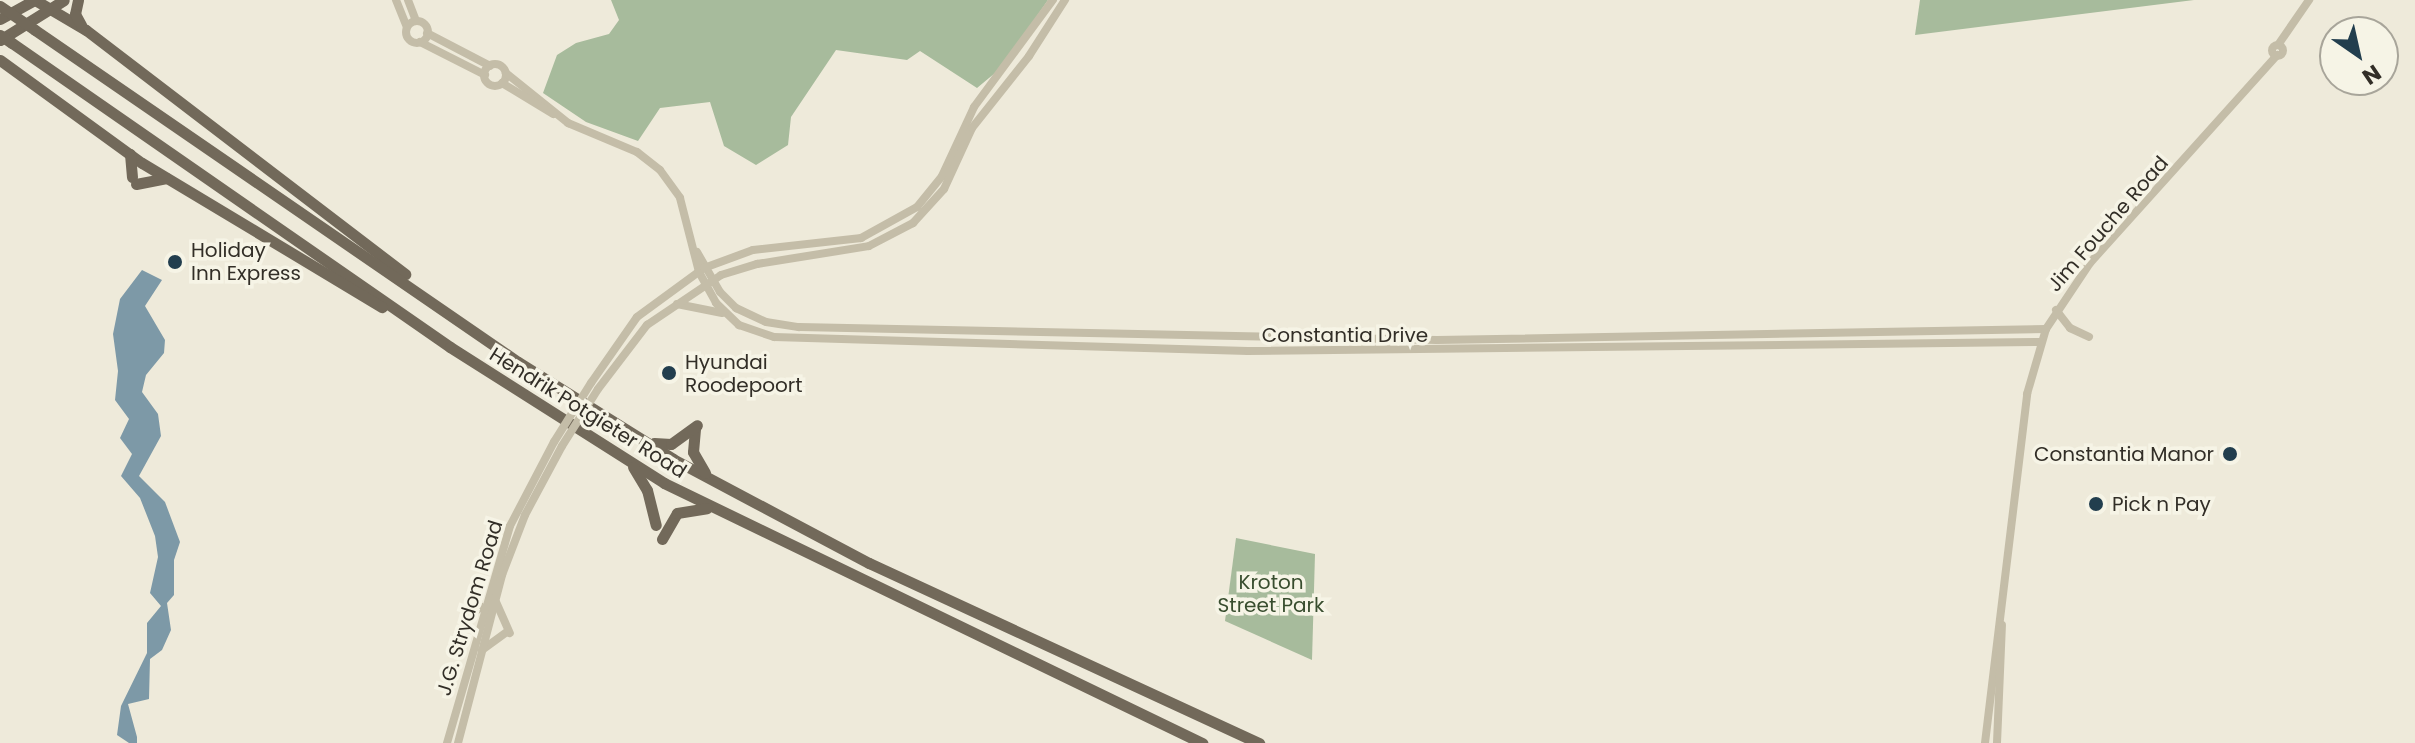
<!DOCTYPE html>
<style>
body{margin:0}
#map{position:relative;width:2415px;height:743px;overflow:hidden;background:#eeeada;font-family:Poppins,sans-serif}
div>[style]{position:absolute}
.green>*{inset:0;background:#a7bb9c}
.water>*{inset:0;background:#7d99a7}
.minor>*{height:8px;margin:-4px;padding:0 4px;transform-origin:4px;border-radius:4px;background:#c4bda8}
.minor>.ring{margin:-4px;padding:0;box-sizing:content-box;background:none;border:8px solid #c4bda8;border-radius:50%}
.major>*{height:11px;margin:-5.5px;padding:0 5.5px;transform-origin:5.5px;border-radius:5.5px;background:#72695a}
.minor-bridge>*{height:8px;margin:-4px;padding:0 4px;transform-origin:4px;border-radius:4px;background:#c4bda8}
.major-bridge>*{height:11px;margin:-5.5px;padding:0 5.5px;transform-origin:5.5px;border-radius:5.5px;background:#72695a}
.dots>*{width:22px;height:22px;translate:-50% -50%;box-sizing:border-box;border:4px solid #f6f4e6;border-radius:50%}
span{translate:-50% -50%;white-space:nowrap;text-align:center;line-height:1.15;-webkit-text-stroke:7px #f6f4e6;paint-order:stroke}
.street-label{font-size:20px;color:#322e27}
.poi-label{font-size:20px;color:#322e27}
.left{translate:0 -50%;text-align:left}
.right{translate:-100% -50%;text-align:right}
.park-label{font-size:20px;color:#384d2e}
.north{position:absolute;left:2319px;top:16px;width:80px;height:80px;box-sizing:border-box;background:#f6f4e6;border:2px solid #a8a59a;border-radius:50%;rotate:146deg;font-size:22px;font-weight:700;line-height:32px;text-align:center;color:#322e27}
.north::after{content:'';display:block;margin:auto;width:28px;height:36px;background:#223e4e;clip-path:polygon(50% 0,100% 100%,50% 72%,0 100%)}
</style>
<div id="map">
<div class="green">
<i style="clip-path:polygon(611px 0,1048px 0,1001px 68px,977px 88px,920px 51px,907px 60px,836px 50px,791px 117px,788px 145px,756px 165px,724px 146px,710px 102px,660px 108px,638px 141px,586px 122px,543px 93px,557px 55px,576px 43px,609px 34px,619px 20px)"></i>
<i style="clip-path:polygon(1920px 0,2194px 0,1915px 35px)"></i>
<i style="clip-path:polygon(1236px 538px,1315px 554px,1312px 660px,1225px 621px)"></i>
</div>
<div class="water">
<i style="clip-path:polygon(142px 270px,162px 280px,145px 306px,165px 340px,164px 353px,146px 375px,142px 392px,158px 414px,161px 436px,139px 476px,165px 502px,180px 542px,174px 560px,174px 595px,167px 603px,171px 630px,162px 650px,150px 659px,149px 699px,128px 704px,137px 737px,137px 743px,129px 743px,117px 735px,121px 706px,147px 653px,147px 623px,161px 606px,150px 593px,158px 557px,155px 536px,140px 498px,121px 476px,132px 454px,120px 438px,129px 419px,115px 400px,118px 371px,113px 334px,120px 299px)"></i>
</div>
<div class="minor">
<i style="left:396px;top:0;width:29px;rotate:68deg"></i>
<i style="left:408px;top:0;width:22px;rotate:69deg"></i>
<i class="ring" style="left:406px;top:21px;width:14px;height:14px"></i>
<i style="left:427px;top:33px;width:71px;rotate:27.6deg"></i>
<i style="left:420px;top:42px;width:73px;rotate:26.9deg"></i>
<i class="ring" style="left:2271.5px;top:44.5px;width:3px;height:3px"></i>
<i style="left:2278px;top:45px;width:55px;rotate:-55.4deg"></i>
<i class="ring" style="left:484px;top:64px;width:14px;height:14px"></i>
<i style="left:506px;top:73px;width:80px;rotate:38.9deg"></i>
<i style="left:568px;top:123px;width:75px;rotate:22.8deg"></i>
<i style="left:637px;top:152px;width:29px;rotate:38deg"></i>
<i style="left:660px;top:170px;width:34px;rotate:54deg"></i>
<i style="left:680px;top:198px;width:76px;rotate:75.6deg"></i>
<i style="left:699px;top:272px;width:35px;rotate:61deg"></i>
<i style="left:716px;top:303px;width:32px;rotate:44deg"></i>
<i style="left:739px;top:325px;width:37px;rotate:19deg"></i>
<i style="left:774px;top:337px;width:474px;rotate:1.7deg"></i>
<i style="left:1248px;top:351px;width:793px;rotate:-0.65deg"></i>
<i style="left:502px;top:83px;width:60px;rotate:31.3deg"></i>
<i style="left:697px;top:252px;width:46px;rotate:60.1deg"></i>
<i style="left:720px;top:292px;width:23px;rotate:45deg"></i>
<i style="left:736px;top:308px;width:33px;rotate:25deg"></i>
<i style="left:766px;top:322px;width:33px;rotate:9deg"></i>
<i style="left:799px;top:327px;width:638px;rotate:1.17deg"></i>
<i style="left:1437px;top:340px;width:609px;rotate:-1.03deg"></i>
<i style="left:677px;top:304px;width:46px;rotate:11.3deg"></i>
<i style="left:2056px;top:310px;width:23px;rotate:52deg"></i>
<i style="left:2070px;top:328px;width:21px;rotate:25deg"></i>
<i style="left:591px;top:383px;width:80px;rotate:-55.1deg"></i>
<i style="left:637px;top:317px;width:83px;rotate:-36.2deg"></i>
<i style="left:704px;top:268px;width:52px;rotate:-20.2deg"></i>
<i style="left:753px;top:250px;width:109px;rotate:-6.3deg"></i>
<i style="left:861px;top:238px;width:64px;rotate:-29deg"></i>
<i style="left:917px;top:207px;width:40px;rotate:-51deg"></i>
<i style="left:942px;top:176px;width:76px;rotate:-65.1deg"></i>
<i style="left:974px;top:107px;width:133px;rotate:-53.6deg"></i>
<i style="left:598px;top:389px;width:81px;rotate:-52.6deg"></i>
<i style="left:647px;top:325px;width:89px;rotate:-34deg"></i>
<i style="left:721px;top:275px;width:38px;rotate:-17deg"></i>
<i style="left:757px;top:264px;width:113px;rotate:-9.1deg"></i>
<i style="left:869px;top:246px;width:50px;rotate:-27.6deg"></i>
<i style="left:913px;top:223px;width:46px;rotate:-47.6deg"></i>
<i style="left:944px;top:189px;width:67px;rotate:-65.3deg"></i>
<i style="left:972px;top:128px;width:92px;rotate:-51.6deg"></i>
<i style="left:1029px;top:56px;width:67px;rotate:-57.3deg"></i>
<i style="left:496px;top:602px;width:34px;rotate:66deg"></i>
<i style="left:463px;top:621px;width:23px;rotate:-38deg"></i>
<i style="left:482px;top:650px;width:31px;rotate:-36deg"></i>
<i style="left:447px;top:743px;width:226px;rotate:-73.8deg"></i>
<i style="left:510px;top:526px;width:95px;rotate:-62.4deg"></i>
<i style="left:458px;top:743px;width:174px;rotate:-75.3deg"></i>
<i style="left:502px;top:575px;width:64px;rotate:-69deg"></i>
<i style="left:525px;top:515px;width:78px;rotate:-61.8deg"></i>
<i style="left:1985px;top:743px;width:352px;rotate:-83.1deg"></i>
<i style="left:2027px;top:394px;width:68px;rotate:-73.7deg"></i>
<i style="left:2046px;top:329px;width:79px;rotate:-56.3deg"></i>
<i style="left:2090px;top:263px;width:280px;rotate:-48deg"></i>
<i style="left:1997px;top:743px;width:118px;rotate:-87.6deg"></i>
</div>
<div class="major">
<i style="left:35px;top:0;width:59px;rotate:30.5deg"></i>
<i style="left:86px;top:30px;width:402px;rotate:37.4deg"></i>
<i style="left:78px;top:0;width:14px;rotate:102deg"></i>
<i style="left:75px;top:14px;width:13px;rotate:61deg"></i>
<i style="left:0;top:19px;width:39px;rotate:-29deg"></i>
<i style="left:35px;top:30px;width:586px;rotate:34.5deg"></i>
<i style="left:518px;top:362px;width:183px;rotate:32deg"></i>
<i style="left:673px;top:459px;width:222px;rotate:28deg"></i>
<i style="left:869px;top:563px;width:430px;rotate:24.8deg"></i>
<i style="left:0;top:40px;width:75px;rotate:-32deg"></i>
<i style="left:12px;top:43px;width:533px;rotate:34.76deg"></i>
<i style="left:450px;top:347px;width:254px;rotate:32.4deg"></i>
<i style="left:664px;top:483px;width:598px;rotate:25.79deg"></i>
<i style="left:0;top:60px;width:175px;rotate:36deg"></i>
<i style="left:142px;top:163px;width:280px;rotate:31deg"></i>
<i style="left:130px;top:154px;width:23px;rotate:85deg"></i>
<i style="left:136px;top:184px;width:31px;rotate:-11deg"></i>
<i style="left:695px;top:429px;width:23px;rotate:95deg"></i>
<i style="left:693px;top:452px;width:24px;rotate:60deg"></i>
<i style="left:654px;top:443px;width:17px;rotate:3deg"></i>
<i style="left:671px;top:444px;width:32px;rotate:-36deg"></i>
<i style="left:633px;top:467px;width:27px;rotate:59deg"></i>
<i style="left:647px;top:490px;width:36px;rotate:76deg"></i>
<i style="left:662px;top:539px;width:30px;rotate:-60deg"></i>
<i style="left:677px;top:513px;width:30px;rotate:-9deg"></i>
</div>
<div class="minor-bridge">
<i style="left:554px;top:442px;width:70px;rotate:-57.9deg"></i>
<i style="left:562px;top:446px;width:67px;rotate:-57.7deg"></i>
</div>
<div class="major-bridge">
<i style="left:0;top:6px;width:42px;rotate:34.4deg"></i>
<i style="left:0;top:35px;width:14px;rotate:34deg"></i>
</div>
<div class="dots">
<i style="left:175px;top:262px;background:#223e4e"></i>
<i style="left:669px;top:373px;background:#223e4e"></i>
<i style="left:2230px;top:454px;background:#223e4e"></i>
<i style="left:2096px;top:504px;background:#223e4e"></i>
</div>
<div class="street-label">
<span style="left:2108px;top:224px;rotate:-49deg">Jim Fouche Road</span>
<span style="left:1345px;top:335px">Constantia Drive</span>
<span style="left:588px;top:413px;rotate:32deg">Hendrik Potgieter Road</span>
<span style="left:470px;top:608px;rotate:-73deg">J.G. Strydom Road</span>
</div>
<div class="poi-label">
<span class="left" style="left:191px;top:262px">Holiday<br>Inn Express</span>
<span class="left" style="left:685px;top:374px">Hyundai<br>Roodepoort</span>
<span class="right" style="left:2214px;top:454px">Constantia Manor</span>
<span class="left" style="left:2112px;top:504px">Pick n Pay</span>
</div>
<div class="park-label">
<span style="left:1271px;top:594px">Kroton<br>Street Park</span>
</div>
<div class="north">N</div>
</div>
